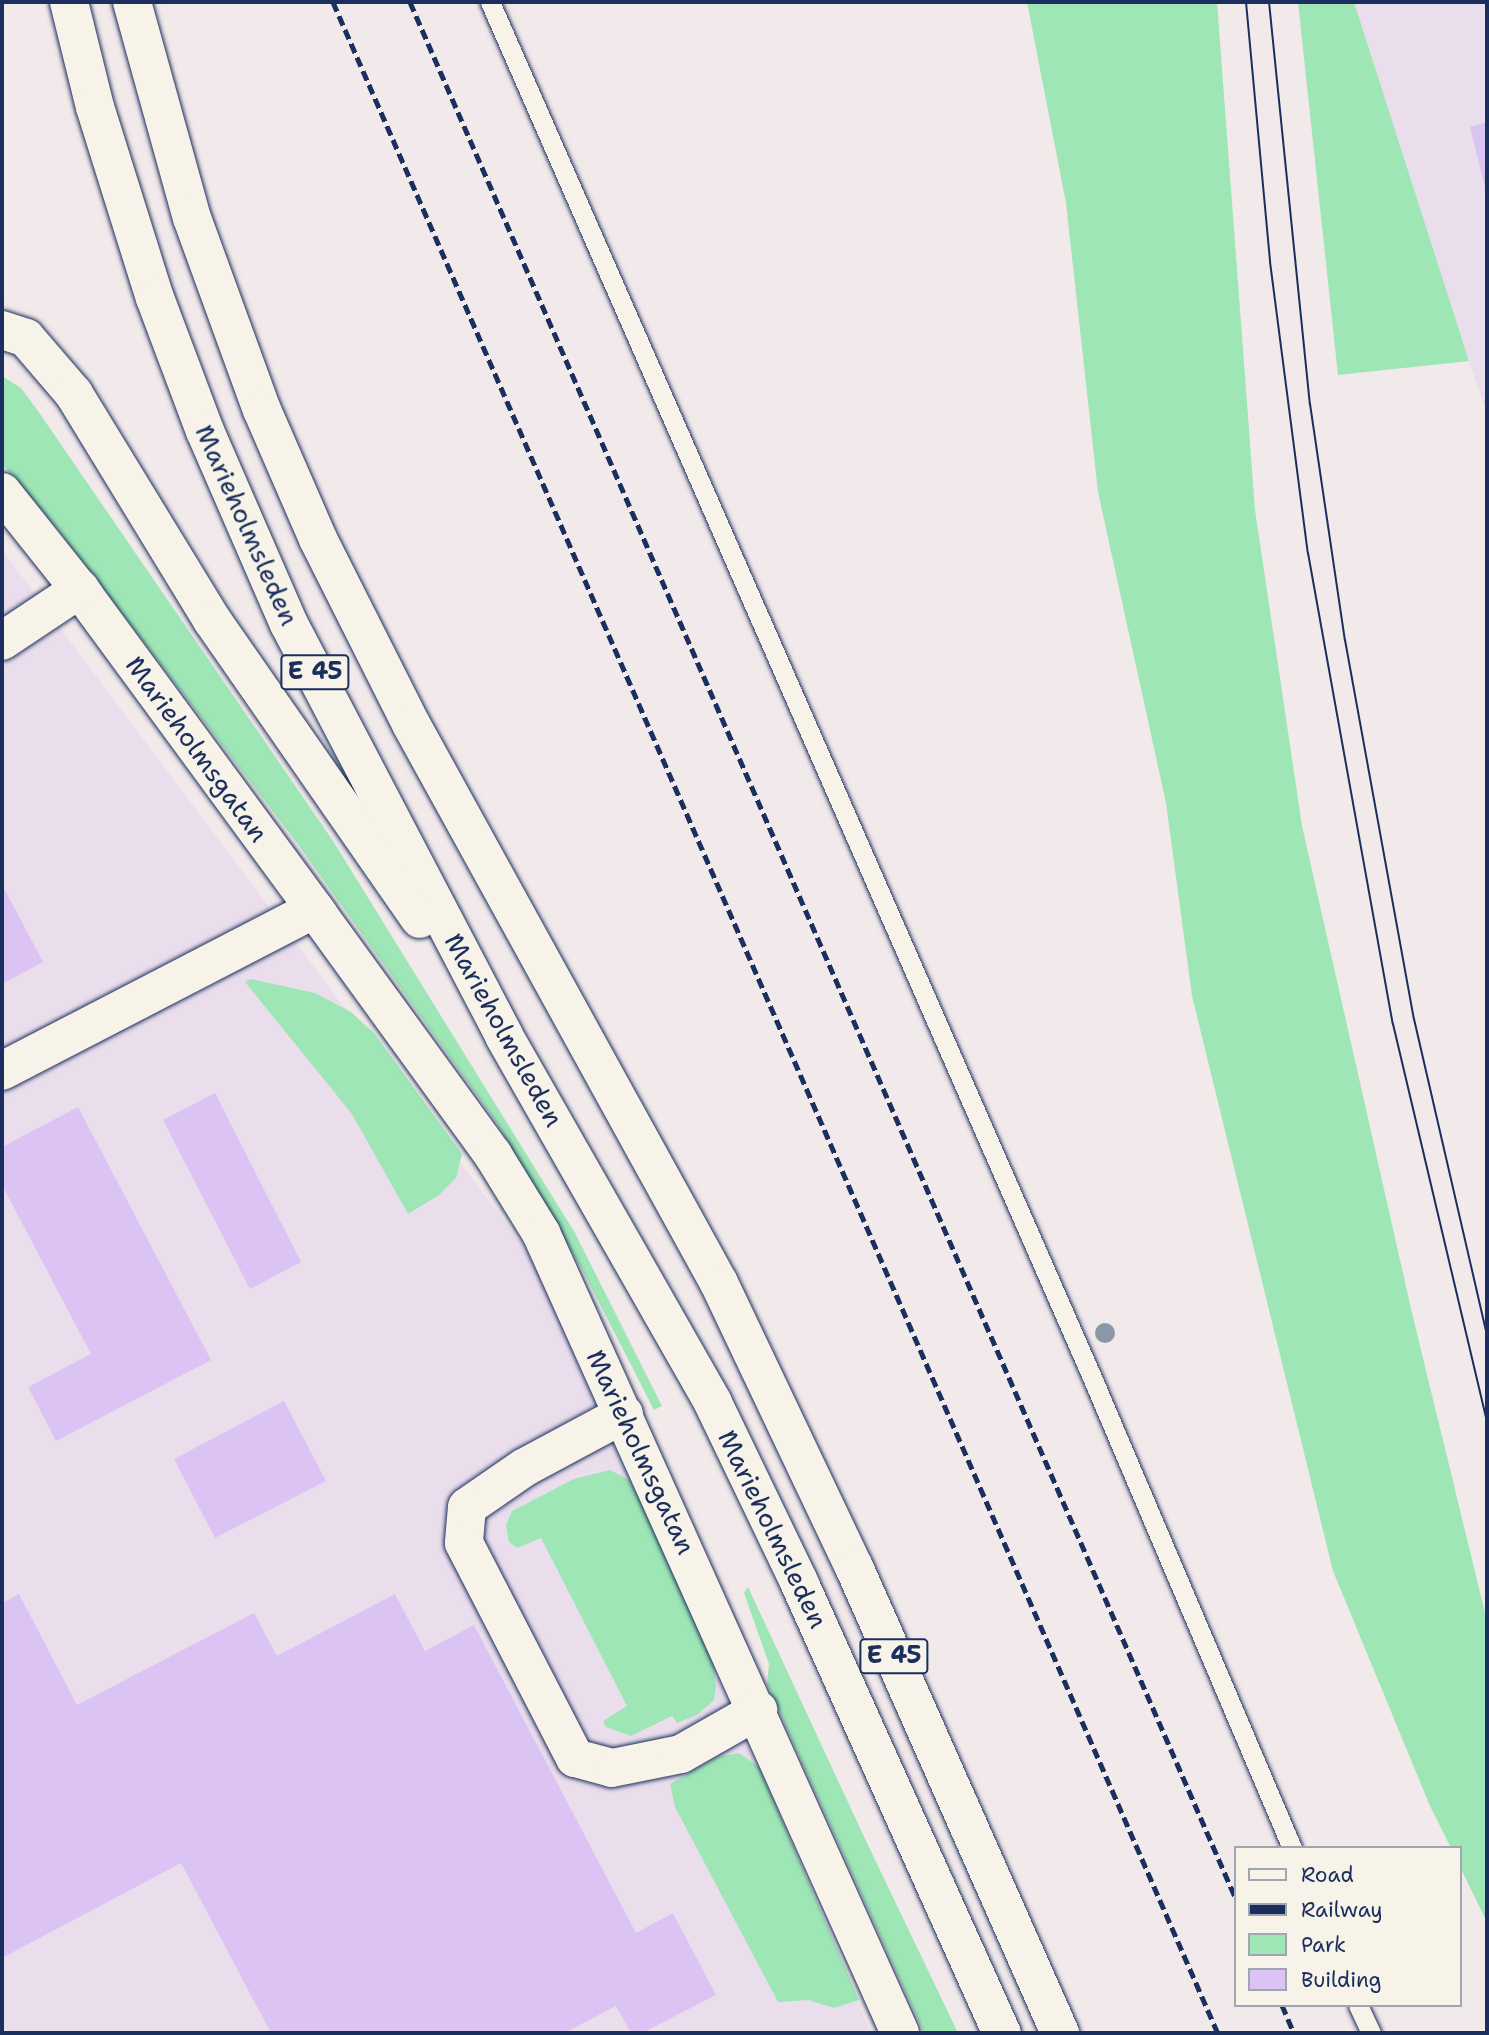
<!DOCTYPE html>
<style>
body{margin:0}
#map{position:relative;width:1489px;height:2035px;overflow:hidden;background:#f1e9ea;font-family:"Shantell Sans",sans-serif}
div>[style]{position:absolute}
.built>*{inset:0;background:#eadeed}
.green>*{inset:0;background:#9ee6b5}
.building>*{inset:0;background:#dbc3f3}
.roads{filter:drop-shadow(0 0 2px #1b2f5e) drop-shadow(0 0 2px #1b2f5e)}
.lane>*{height:19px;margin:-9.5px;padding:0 9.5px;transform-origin:9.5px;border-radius:9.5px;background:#f7f3e8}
.street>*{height:38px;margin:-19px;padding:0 19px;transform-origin:19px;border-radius:19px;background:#f7f3e8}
.highway>*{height:38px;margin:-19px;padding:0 19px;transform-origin:19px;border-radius:19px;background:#f7f3e8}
.tram>*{height:2px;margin:-1px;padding:0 1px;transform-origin:1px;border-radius:1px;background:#1b2f5e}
.rail>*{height:5px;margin-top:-2.5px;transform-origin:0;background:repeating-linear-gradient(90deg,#1b2f5e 0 10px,transparent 0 15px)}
.trees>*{width:20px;height:20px;margin:-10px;border-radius:50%;background:#8a97a6}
span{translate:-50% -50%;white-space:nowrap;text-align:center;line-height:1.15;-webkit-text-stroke:5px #f7f3e8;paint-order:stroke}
.shield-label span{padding:2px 5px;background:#f7f3e8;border:2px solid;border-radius:5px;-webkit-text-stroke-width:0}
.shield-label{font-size:24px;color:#1b2f5e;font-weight:700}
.street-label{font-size:26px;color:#1b2f5e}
.frame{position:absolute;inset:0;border:4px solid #1b2f5e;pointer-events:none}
.legend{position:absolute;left:1234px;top:1846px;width:228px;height:161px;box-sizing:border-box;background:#f7f3e8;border:2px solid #9fa5b1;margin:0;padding:9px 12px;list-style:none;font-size:21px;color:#1b2f5e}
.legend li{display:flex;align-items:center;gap:14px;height:35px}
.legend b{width:35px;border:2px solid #9fa5b1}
</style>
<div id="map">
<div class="built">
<i style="clip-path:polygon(1354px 2px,1487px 2px,1487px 414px,1469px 361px)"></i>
<i style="clip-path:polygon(2px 550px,540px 1269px,871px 2033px,2px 2033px)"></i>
</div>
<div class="green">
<i style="clip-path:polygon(1027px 2px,1217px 2px,1255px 510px,1302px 826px,1412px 1313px,1487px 1621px,1487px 1922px,1459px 1865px,1459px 1848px,1451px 1848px,1430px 1806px,1333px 1571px,1192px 996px,1166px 803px,1098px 492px,1066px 203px)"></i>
<i style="clip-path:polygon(1298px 2px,1354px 2px,1469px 361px,1338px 375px)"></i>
<i style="clip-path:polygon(2px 376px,21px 388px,38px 411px,333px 841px,575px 1233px,662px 1406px,654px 1410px,583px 1271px,497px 1123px,297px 843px,59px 531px,2px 464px)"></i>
<i style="clip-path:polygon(250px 979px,315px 993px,351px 1012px,374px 1033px,462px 1154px,456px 1178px,439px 1195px,408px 1214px,352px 1114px,245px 982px)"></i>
<i style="clip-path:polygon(610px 1470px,629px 1480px,641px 1502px,713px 1661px,716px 1686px,714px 1700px,697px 1715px,677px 1723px,672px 1716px,631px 1736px,606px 1727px,603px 1721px,627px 1706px,541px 1538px,517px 1548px,509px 1542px,506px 1525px,512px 1511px,574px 1479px)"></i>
<i style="clip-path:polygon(748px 1587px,867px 1843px,958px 2033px,924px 2033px,767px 1684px,769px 1664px,744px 1593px)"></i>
<i style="clip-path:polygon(739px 1753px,759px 1767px,859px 2000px,834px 2008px,808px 2000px,778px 2002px,675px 1807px,670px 1784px,717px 1757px)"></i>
</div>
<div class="building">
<i style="clip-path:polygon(1487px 122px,1487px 191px,1486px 191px,1470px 127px)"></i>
<i style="clip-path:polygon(4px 888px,43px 962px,2px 984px,2px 890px)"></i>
<i style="clip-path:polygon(215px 1093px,301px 1262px,250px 1289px,163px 1120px)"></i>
<i style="clip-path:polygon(78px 1107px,211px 1360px,56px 1441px,28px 1387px,91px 1354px,2px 1185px,2px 1147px)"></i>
<i style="clip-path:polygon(284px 1401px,326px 1481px,215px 1538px,174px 1459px)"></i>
<i style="clip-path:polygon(19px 1594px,77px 1705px,254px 1613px,277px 1656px,395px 1594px,425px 1651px,474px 1625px,636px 1933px,673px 1913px,716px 1995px,642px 2033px,631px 2033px,616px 2006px,564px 2033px,271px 2033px,181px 1863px,2px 1958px,2px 1603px)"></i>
</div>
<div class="roads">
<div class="lane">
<i style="left:490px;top:2px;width:1506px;rotate:66.36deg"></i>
<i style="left:1094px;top:1382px;width:506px;rotate:66.98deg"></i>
<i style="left:1358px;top:2005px;width:31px;rotate:65deg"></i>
</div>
<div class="street">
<i style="left:2px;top:492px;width:132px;rotate:51.5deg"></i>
<i style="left:84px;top:595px;width:396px;rotate:53.7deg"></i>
<i style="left:318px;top:914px;width:298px;rotate:54deg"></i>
<i style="left:493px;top:1155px;width:92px;rotate:58.4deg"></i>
<i style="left:541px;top:1233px;width:877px;rotate:65.83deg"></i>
<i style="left:2px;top:641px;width:94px;rotate:-33.7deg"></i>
<i style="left:2px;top:1071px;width:352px;rotate:-27.4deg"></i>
<i style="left:624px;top:1414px;width:112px;rotate:151.8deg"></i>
<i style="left:525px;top:1467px;width:70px;rotate:145.4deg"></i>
<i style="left:467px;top:1507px;width:36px;rotate:95deg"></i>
<i style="left:464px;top:1543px;width:242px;rotate:62.7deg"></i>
<i style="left:575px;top:1758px;width:38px;rotate:15deg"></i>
<i style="left:612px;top:1768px;width:70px;rotate:-11.5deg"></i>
<i style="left:681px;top:1754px;width:89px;rotate:-29.7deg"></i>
</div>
<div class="highway">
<i style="left:69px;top:2px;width:108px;rotate:76.1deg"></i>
<i style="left:95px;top:107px;width:200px;rotate:72.6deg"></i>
<i style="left:155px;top:298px;width:142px;rotate:69.4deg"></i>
<i style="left:205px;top:431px;width:210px;rotate:66.5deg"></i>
<i style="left:289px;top:624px;width:465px;rotate:62.4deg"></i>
<i style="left:504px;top:1036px;width:422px;rotate:60.3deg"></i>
<i style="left:713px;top:1403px;width:199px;rotate:64.3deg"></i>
<i style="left:799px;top:1582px;width:495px;rotate:65.8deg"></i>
<i style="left:132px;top:2px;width:224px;rotate:74.5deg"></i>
<i style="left:192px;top:218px;width:204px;rotate:70deg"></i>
<i style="left:262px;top:410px;width:141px;rotate:66.5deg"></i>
<i style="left:318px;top:539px;width:207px;rotate:63.3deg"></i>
<i style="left:411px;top:724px;width:638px;rotate:61.15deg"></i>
<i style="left:719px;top:1283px;width:314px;rotate:64.6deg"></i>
<i style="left:854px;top:1567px;width:510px;rotate:66.15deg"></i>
<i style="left:2px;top:330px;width:25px;rotate:18deg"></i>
<i style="left:26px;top:338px;width:74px;rotate:49.4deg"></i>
<i style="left:74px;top:394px;width:265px;rotate:58.6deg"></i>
<i style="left:212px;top:620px;width:364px;rotate:55.2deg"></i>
</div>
</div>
<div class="tram">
<i style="left:1246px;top:2px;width:261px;rotate:84.7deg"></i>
<i style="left:1270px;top:262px;width:293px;rotate:82.6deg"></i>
<i style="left:1308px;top:553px;width:479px;rotate:79.8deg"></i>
<i style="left:1393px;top:1024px;width:410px;rotate:76.7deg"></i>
<i style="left:1269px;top:2px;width:404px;rotate:84.2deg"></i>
<i style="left:1310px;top:404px;width:239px;rotate:81.6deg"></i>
<i style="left:1345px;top:640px;width:385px;rotate:79.7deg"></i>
<i style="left:1414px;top:1019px;width:325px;rotate:77deg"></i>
</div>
<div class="rail">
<i style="left:333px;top:2px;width:2215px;rotate:66.46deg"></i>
<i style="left:410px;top:2px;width:2067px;rotate:66.47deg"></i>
<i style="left:1282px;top:2005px;width:30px;rotate:67deg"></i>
</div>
<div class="trees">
<i style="left:1105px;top:1333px"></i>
</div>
<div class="shield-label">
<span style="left:315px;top:672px">E 45</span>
<span style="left:894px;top:1656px">E 45</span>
</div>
<div class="street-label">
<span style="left:247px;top:525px;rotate:66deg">Marieholmsleden</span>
<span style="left:197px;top:749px;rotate:54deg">Marieholmsgatan</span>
<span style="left:504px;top:1030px;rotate:61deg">Marieholmsleden</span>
<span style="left:641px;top:1452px;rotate:65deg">Marieholmsgatan</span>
<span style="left:773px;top:1529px;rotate:64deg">Marieholmsleden</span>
</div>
<div class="frame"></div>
<ul class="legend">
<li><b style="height:9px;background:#f7f3e8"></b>Road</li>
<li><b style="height:9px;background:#1b2f5e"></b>Railway</li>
<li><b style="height:19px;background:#9ee6b5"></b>Park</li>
<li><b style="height:19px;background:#dbc3f3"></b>Building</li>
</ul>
</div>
